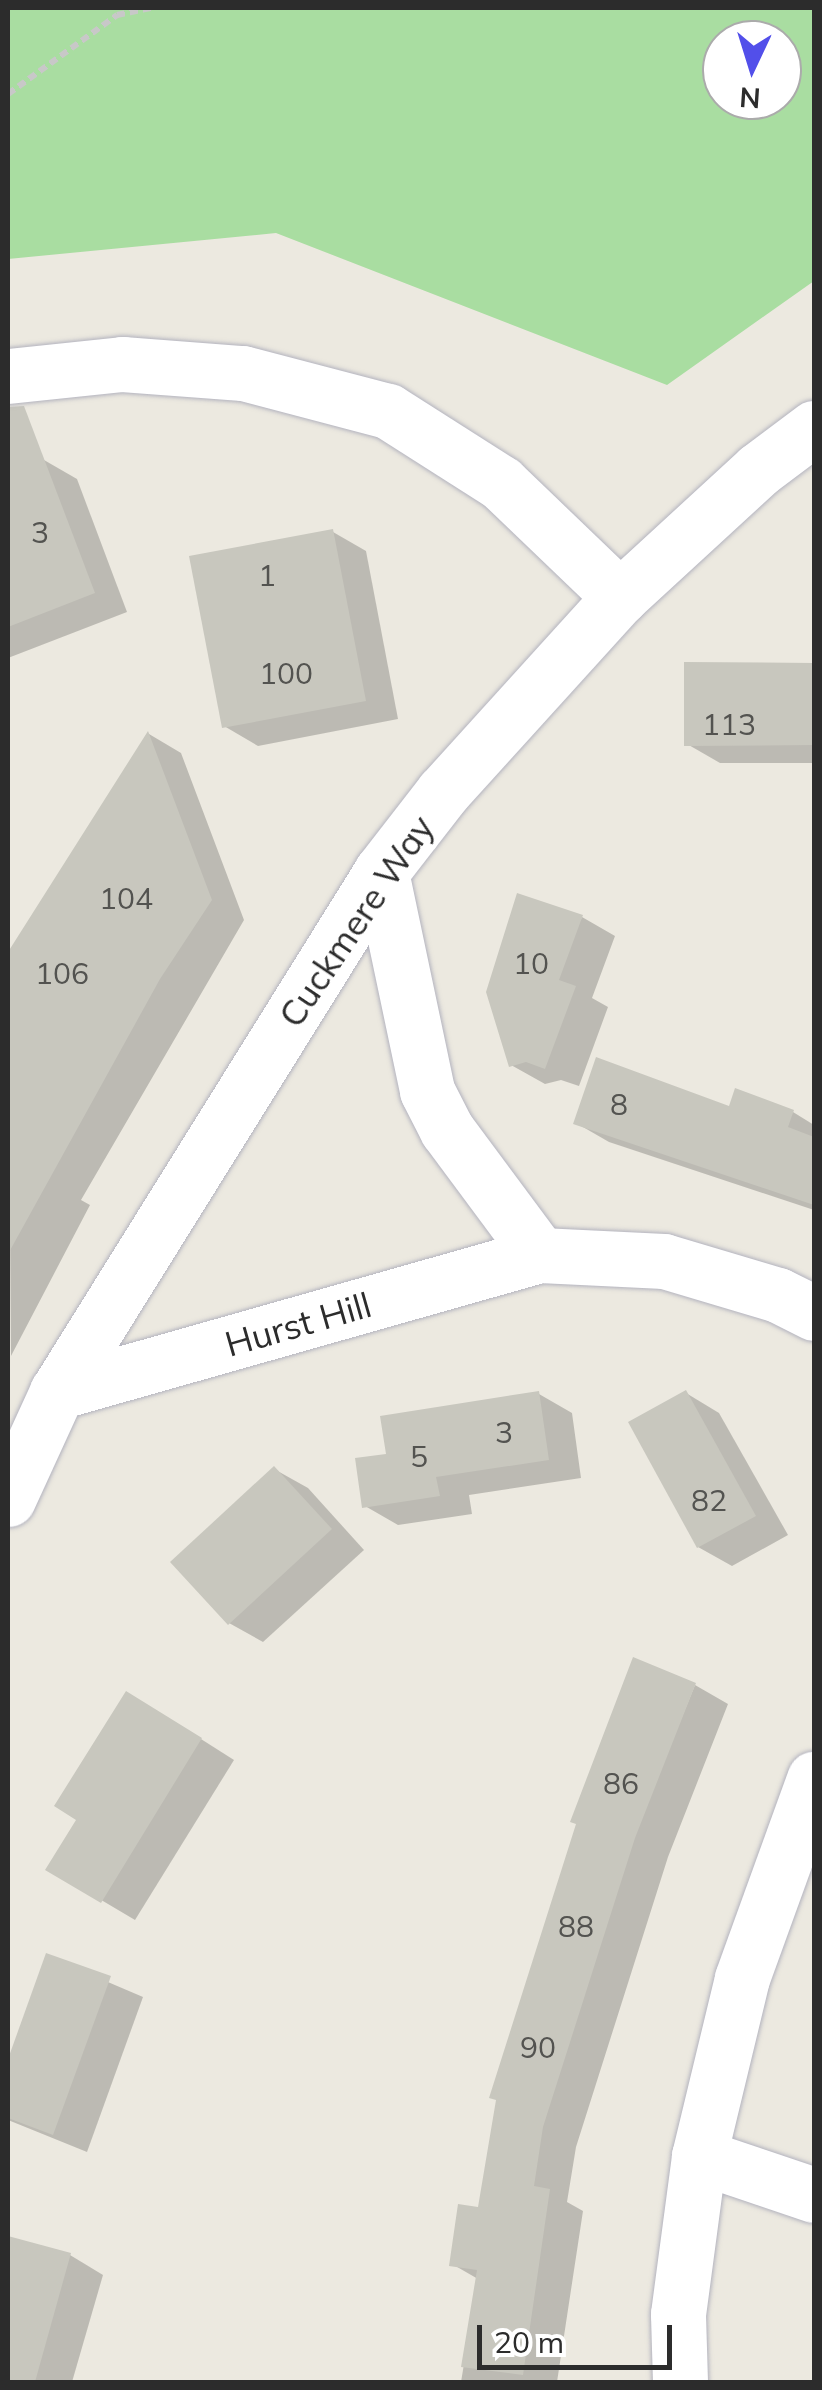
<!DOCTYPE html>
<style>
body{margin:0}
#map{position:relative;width:822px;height:2390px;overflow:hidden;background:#ece9e0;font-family:Mulish,sans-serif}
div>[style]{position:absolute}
.green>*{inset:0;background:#a9dda1}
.shadow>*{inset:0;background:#0003}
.building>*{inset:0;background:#c8c7be}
.path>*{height:6px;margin-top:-3px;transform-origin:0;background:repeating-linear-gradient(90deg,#c8c8c8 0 8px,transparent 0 13px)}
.roads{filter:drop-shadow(0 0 2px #b3b3be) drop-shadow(0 0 2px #b3b3be)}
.minor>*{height:55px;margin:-27.5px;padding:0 27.5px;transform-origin:27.5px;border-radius:27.5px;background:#fff}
span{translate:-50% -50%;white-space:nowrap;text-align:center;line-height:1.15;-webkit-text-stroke:8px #fff;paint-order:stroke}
.number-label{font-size:30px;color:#535350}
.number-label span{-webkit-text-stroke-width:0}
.street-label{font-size:35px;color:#2c2c2c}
.frame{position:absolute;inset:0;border:10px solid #2c2c2c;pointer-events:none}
.north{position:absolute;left:702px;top:20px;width:100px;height:100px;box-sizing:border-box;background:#fff;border:2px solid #ababab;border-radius:50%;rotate:184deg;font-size:28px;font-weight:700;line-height:40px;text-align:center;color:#2c2c2c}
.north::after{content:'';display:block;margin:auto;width:35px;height:45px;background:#524fea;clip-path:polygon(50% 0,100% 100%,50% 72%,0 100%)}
.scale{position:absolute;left:477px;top:2325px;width:195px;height:45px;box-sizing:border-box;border:5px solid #2c2c2c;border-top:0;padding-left:12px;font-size:30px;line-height:35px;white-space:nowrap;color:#2c2c2c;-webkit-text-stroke:8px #fff;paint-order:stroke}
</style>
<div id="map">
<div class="green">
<i style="clip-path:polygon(evenodd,8px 8px,814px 8px,814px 281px,667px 385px,276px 233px,8px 259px,8px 8px,722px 40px,782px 40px,782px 100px,722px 100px,722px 40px)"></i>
</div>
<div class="shadow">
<i style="clip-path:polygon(44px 460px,77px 479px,127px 612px,8px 658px,8px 474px)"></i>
<i style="clip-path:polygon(333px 532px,366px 551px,398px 719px,258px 746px,224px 726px)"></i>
<i style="clip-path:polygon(687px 665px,814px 666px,814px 763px,720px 763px,687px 744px)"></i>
<i style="clip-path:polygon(149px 734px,181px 753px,244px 920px,81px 1200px,90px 1205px,11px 1356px,8px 958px)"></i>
<i style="clip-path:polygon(582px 917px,615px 936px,592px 998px,608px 1007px,579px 1086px,561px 1080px,545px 1084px,511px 1065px)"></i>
<i style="clip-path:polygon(730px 1109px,793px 1112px,814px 1125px,814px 1210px,609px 1142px,576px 1123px)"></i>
<i style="clip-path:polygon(686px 1393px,719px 1413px,788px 1535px,732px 1566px,698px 1547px)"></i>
<i style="clip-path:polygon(539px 1394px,572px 1413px,581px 1478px,469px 1495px,472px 1514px,398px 1525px,365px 1506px,389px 1456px)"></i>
<i style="clip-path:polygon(274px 1469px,308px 1488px,364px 1550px,263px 1642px,229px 1623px)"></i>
<i style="clip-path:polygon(695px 1685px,728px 1704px,668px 1857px,576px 2147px,567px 2202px,583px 2211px,557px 2382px,461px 2382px,478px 2279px,452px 2264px,480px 2210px)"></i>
<i style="clip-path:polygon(160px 1713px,234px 1760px,135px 1920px,49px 1869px)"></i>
<i style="clip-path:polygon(47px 1956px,143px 1997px,87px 2152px,8px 2120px,8px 2068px)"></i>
<i style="clip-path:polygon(8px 2239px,70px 2255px,103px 2275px,72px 2382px,8px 2382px)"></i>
</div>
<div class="building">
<i style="clip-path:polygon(24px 406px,95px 593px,8px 627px,8px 407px)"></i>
<i style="clip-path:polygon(333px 529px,366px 701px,222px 728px,189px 556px)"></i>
<i style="clip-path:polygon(684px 662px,814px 663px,814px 745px,684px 746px)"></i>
<i style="clip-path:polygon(148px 731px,212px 900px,160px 979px,8px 1254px,8px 952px)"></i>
<i style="clip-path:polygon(517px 893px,583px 915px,559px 980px,576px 986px,545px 1069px,526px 1062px,509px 1067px,486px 992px)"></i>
<i style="clip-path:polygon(596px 1057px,729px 1106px,735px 1088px,794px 1110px,788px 1127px,814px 1137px,814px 1205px,573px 1124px)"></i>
<i style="clip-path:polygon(686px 1390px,756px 1516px,697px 1548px,628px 1422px)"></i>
<i style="clip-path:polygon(539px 1391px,549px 1460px,436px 1477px,440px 1496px,362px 1508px,355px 1458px,386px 1454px,380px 1416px)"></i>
<i style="clip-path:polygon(274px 1466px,332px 1529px,228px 1625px,170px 1562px)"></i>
<i style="clip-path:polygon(633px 1657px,696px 1683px,635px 1838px,543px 2127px,534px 2186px,550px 2189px,523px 2375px,461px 2367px,477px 2270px,449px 2266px,458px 2204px,478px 2207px,496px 2100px,489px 2098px,576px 1824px,570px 1822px)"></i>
<i style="clip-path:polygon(126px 1691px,202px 1738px,101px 1903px,45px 1870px,76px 1820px,54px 1806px)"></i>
<i style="clip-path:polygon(46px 1953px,111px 1976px,53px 2135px,8px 2118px,8px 2059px)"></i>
<i style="clip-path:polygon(8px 2236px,71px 2253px,35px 2382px,8px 2382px)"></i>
</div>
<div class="path">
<i style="left:8px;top:94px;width:135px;rotate:-35.9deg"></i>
<i style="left:117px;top:15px;width:35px;rotate:-12deg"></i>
</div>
<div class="roads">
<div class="minor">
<i style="left:8px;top:376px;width:115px;rotate:-6deg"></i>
<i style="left:122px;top:364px;width:121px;rotate:4.3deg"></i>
<i style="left:243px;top:373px;width:150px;rotate:14.7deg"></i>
<i style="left:388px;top:411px;width:134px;rotate:32.5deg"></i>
<i style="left:501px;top:483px;width:165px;rotate:43.8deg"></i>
<i style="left:381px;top:872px;width:224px;rotate:78.1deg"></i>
<i style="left:427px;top:1091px;width:44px;rotate:62.9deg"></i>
<i style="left:447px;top:1130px;width:156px;rotate:53.4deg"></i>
<i style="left:57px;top:1392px;width:502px;rotate:-15.84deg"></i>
<i style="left:540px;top:1255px;width:124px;rotate:2.8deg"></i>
<i style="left:664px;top:1261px;width:119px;rotate:16.6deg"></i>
<i style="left:778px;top:1295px;width:40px;rotate:26.6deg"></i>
<i style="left:8px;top:1499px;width:118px;rotate:-65.4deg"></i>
<i style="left:57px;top:1392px;width:613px;rotate:-58.07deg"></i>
<i style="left:381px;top:872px;width:101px;rotate:-52.2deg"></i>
<i style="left:443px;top:792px;width:263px;rotate:-47.8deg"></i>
<i style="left:620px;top:597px;width:188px;rotate:-42.6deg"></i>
<i style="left:758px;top:470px;width:70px;rotate:-36.9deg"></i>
<i style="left:699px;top:2156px;width:121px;rotate:18.7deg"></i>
<i style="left:680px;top:2382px;width:68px;rotate:-91.7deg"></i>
<i style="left:678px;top:2314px;width:159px;rotate:-82.4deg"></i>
<i style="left:699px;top:2156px;width:183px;rotate:-76.4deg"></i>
<i style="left:742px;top:1978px;width:212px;rotate:-70.1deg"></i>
</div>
</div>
<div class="number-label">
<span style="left:40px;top:532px">3</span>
<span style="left:267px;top:575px">1</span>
<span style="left:286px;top:673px">100</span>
<span style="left:729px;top:724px">113</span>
<span style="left:126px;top:898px">104</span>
<span style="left:531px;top:963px">10</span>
<span style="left:62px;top:973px">106</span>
<span style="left:619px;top:1104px">8</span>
<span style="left:504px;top:1432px">3</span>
<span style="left:419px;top:1456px">5</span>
<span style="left:709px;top:1500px">82</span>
<span style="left:621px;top:1783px">86</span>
<span style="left:576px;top:1926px">88</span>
<span style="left:538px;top:2047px">90</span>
</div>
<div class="street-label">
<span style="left:356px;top:921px;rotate:-56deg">Cuckmere Way</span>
<span style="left:298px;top:1324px;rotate:-16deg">Hurst Hill</span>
</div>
<div class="frame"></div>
<div class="north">N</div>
<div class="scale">20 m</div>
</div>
